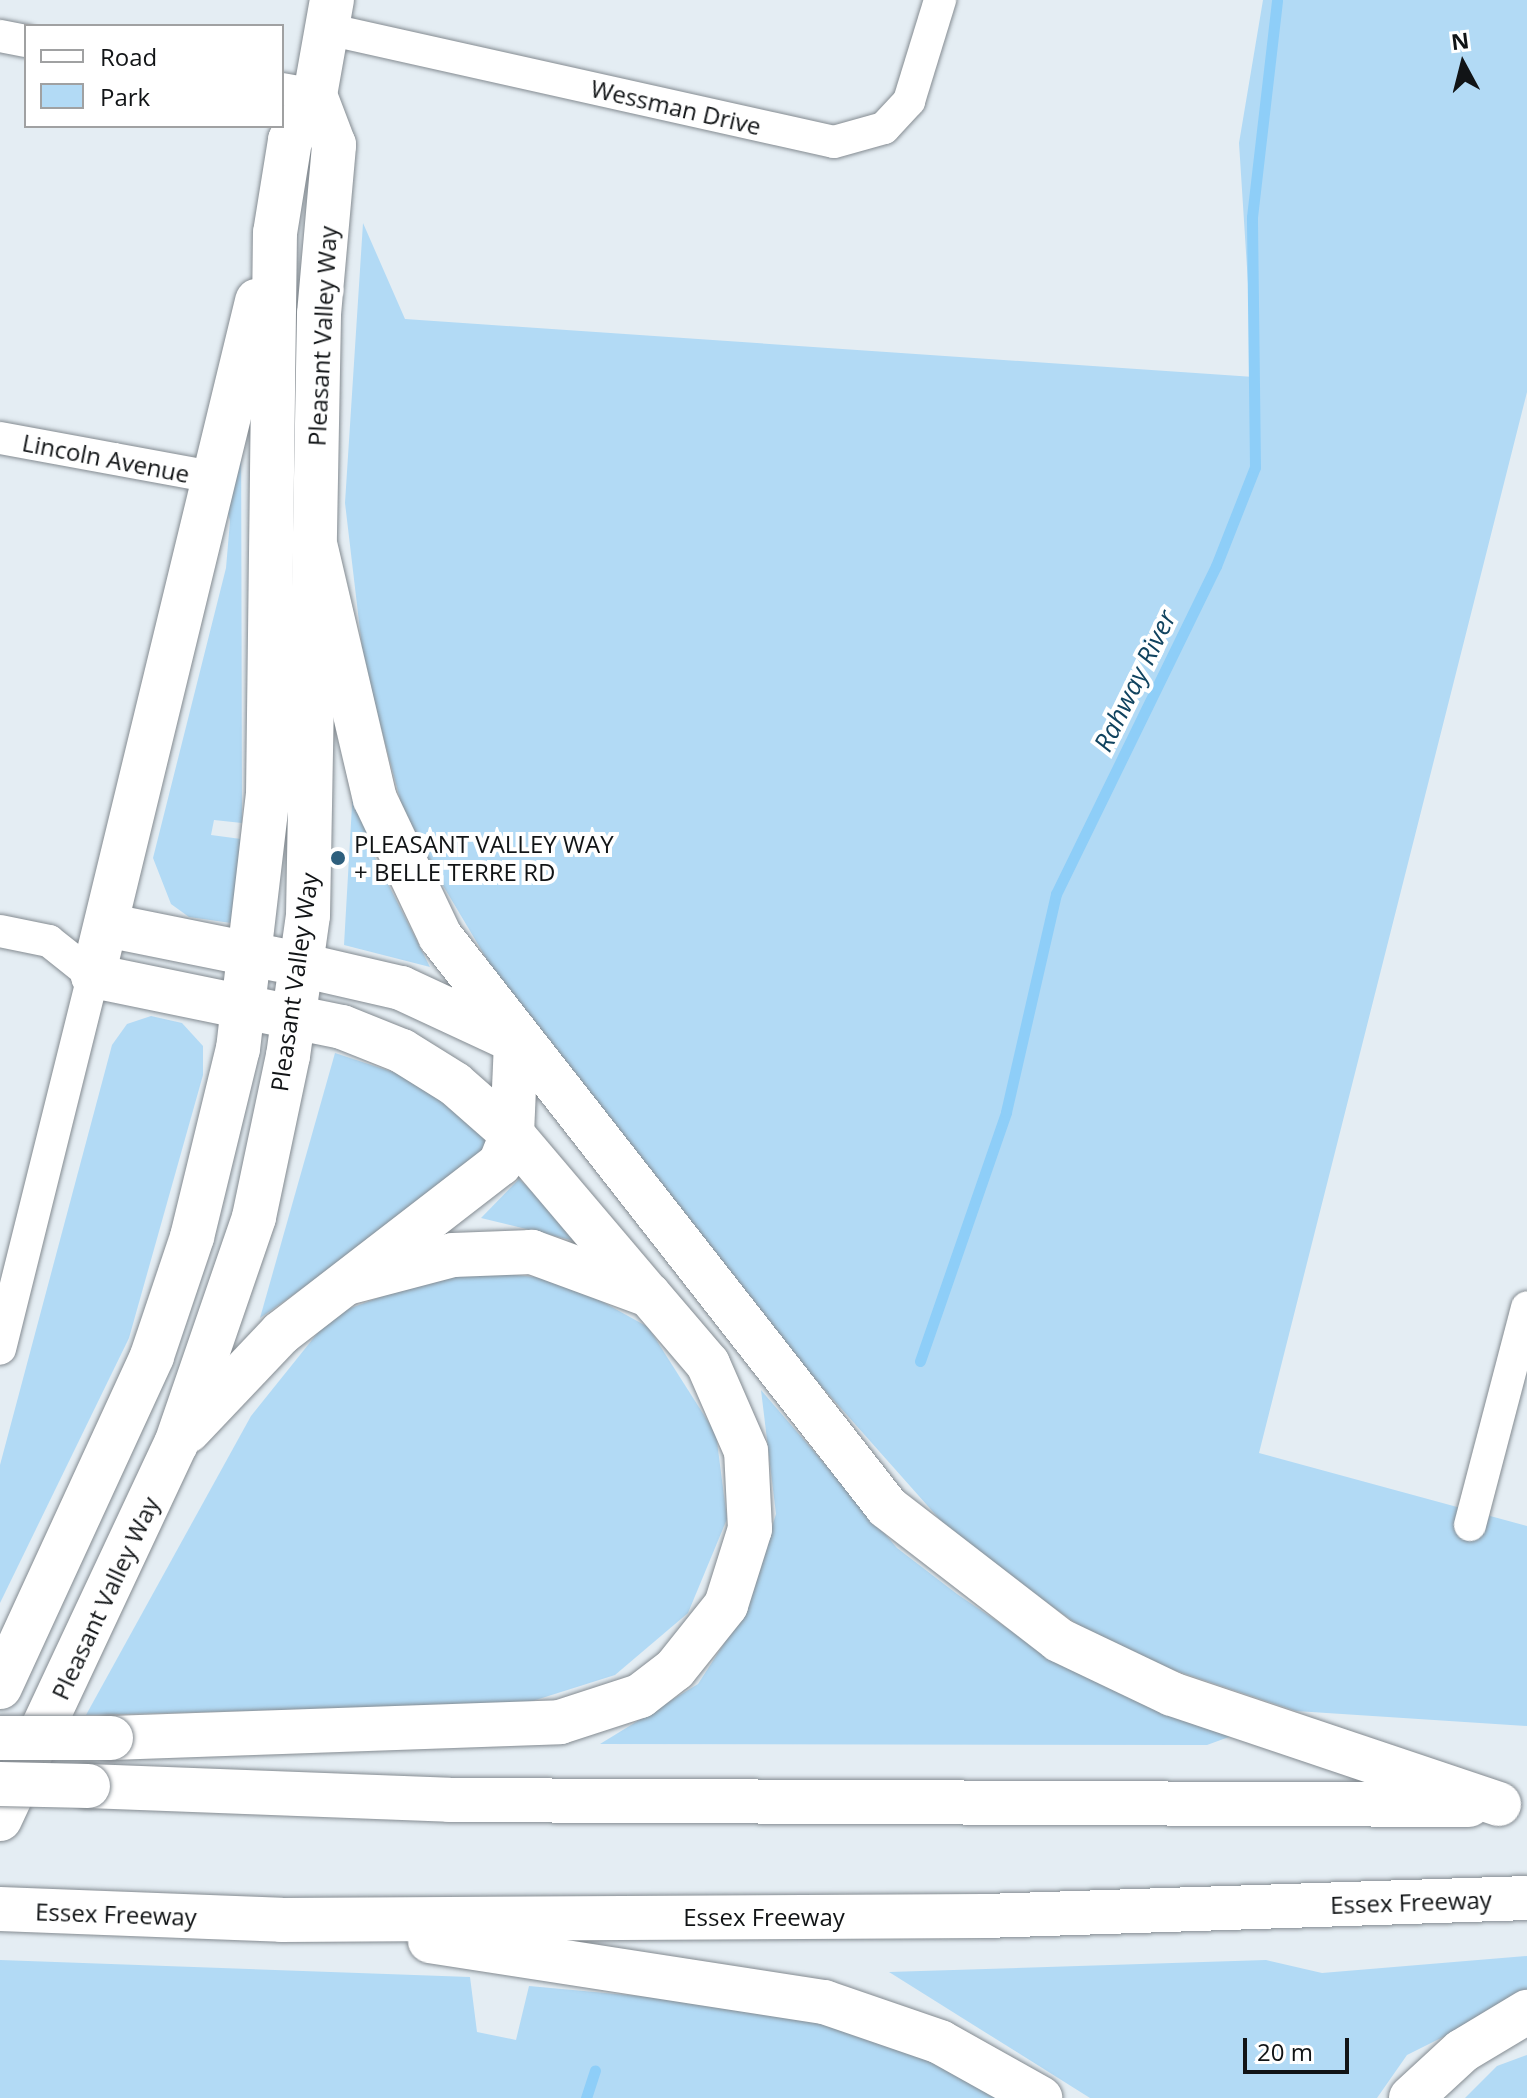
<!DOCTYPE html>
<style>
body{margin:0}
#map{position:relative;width:1527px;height:2098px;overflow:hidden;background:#e4edf3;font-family:"Open Sans",sans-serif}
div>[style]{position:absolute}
.green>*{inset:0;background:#b2daf5}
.stream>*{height:11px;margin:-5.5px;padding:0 5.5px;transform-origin:5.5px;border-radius:5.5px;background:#8ecef8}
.roads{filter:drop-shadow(0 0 2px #848b91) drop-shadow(0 0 2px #848b91)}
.minor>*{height:32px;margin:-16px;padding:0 16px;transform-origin:16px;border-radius:16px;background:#fff}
.secondary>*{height:44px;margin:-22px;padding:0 22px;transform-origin:22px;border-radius:22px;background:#fff}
.motorway>*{height:44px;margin:-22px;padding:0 22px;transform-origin:22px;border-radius:22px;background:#fff}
.bridges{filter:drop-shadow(0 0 2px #848b91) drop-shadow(0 0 2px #848b91)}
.motorway-bridge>*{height:44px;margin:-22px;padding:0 22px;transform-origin:22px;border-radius:22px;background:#fff}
.dots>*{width:22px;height:22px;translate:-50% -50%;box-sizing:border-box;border:4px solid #fff;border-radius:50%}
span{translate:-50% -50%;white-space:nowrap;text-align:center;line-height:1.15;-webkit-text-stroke:8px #fff;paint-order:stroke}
.street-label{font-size:24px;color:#111416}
.poi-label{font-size:24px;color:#111416}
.left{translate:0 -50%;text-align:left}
.water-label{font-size:26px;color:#10435f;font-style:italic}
.legend{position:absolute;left:24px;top:24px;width:260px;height:104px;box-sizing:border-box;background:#fff;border:2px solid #a0a1a2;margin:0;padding:10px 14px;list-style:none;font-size:24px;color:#111416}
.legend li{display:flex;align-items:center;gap:16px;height:40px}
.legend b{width:40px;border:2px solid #a0a1a2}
.north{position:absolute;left:1423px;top:24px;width:80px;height:80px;-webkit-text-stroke:6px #fff;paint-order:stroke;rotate:353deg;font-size:22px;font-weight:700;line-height:32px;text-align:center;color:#111416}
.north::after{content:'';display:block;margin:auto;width:28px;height:36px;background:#111416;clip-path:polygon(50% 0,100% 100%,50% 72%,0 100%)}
.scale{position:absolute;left:1243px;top:2038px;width:106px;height:36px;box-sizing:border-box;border:4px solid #111416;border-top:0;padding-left:10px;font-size:24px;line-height:28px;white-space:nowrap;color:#111416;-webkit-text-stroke:6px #fff;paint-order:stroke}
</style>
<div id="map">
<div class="green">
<i style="clip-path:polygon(1263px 0,1527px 0,1527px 392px,1259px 1453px,1527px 1526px,1527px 1726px,1296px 1711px,1114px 1650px,958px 1540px,767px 1325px,501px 983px,407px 825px,364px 664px,345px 503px,363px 223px,405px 319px,1254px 377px,1239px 143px)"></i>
<i style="clip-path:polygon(241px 395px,242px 823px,214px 820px,211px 835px,241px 839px,231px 923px,189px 917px,171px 904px,153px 858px,226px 568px,230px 521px,218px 471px)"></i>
<i style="clip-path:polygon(353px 788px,376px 860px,430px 967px,344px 945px)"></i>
<i style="clip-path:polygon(151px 1016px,182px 1023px,203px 1046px,203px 1075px,129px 1338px,0 1603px,0 1465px,112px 1045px,127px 1024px)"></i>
<i style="clip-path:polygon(335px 1053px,429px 1084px,489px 1137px,472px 1170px,260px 1318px)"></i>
<i style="clip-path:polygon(519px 1179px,587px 1244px,481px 1218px)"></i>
<i style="clip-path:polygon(456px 1269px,563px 1280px,648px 1327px,716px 1434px,727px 1519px,688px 1613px,615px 1675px,523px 1704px,86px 1715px,251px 1416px,332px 1315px)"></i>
<i style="clip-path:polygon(761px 1390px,897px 1548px,957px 1594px,1007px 1628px,1237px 1734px,1207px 1745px,600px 1744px,698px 1684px,747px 1608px,776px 1514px)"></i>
<i style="clip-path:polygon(1527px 1956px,1527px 1995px,1407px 2055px,1377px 2098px,1090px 2098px,889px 1972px,1266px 1960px,1322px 1973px)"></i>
<i style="clip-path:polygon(0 1960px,470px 1977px,477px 2032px,516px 2040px,529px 1986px,801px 2011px,999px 2087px,1010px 2098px,0 2098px)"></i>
<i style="clip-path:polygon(1527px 2055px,1527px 2098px,1465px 2098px,1497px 2066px)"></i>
</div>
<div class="stream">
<i style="left:920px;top:1361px;width:263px;rotate:-70.9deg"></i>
<i style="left:1006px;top:1112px;width:224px;rotate:-77.1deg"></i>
<i style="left:1056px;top:894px;width:365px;rotate:-64deg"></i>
<i style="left:1216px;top:566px;width:106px;rotate:-68.5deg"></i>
<i style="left:1255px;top:467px;width:250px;rotate:-90.7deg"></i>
<i style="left:1252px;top:217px;width:218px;rotate:-83.4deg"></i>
<i style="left:586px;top:2098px;width:29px;rotate:-72deg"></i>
</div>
<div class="roads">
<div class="minor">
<i style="left:327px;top:29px;width:519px;rotate:12.56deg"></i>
<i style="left:834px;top:142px;width:52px;rotate:-15.6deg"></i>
<i style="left:884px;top:128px;width:37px;rotate:-47deg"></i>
<i style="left:909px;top:101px;width:106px;rotate:-72.9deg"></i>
<i style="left:0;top:36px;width:26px;rotate:11deg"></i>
<i style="left:282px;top:89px;width:34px;rotate:10deg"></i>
<i style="left:0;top:438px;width:216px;rotate:10.4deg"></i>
<i style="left:0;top:931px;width:50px;rotate:11.5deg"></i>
<i style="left:49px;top:941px;width:56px;rotate:38.5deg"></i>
<i style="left:93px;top:976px;width:384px;rotate:104deg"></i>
<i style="left:1470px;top:1525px;width:225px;rotate:-75.3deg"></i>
</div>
<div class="secondary">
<i style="left:106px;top:925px;width:177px;rotate:11.4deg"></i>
<i style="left:244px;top:1007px;width:154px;rotate:-168.4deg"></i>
<i style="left:93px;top:976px;width:695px;rotate:-76.34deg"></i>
<i style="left:188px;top:1431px;width:135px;rotate:-46.5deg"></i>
<i style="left:281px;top:1333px;width:277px;rotate:-37.7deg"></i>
<i style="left:500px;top:1164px;width:32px;rotate:-68deg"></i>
<i style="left:512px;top:1134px;width:92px;rotate:-87.5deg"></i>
<i style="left:0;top:1687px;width:364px;rotate:-65.3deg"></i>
<i style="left:152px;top:1356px;width:126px;rotate:-71.4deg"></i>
<i style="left:192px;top:1237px;width:194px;rotate:-76.3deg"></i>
<i style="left:238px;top:1049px;width:256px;rotate:-83.3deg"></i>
<i style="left:268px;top:795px;width:562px;rotate:-89.29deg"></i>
<i style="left:275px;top:233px;width:94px;rotate:-80.8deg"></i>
<i style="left:290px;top:140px;width:51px;rotate:-60.9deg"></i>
<i style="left:315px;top:95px;width:97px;rotate:-79.9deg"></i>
<i style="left:0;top:1819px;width:414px;rotate:-64.9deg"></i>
<i style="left:176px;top:1444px;width:240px;rotate:-71deg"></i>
<i style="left:254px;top:1217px;width:165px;rotate:-78.1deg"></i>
<i style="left:288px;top:1056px;width:142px;rotate:-81.9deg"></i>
<i style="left:308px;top:915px;width:601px;rotate:-88.95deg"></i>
<i style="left:319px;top:314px;width:170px;rotate:-84.9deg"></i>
<i style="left:334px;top:145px;width:53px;rotate:-110.8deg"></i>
</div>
<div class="motorway">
<i style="left:316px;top:548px;width:258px;rotate:76.8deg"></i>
<i style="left:375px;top:799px;width:152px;rotate:64.6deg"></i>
<i style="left:440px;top:936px;width:725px;rotate:51.94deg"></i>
<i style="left:887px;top:1507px;width:217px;rotate:37.7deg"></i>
<i style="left:1059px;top:1640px;width:125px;rotate:25.5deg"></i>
<i style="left:1172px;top:1694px;width:345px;rotate:18.6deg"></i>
<i style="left:301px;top:965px;width:103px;rotate:13deg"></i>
<i style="left:401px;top:988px;width:121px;rotate:24.9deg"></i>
<i style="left:244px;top:1007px;width:100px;rotate:11.5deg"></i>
<i style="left:342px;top:1027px;width:65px;rotate:21.8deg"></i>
<i style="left:402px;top:1051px;width:62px;rotate:31.9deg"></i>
<i style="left:455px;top:1084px;width:76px;rotate:41.3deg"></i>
<i style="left:512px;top:1134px;width:209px;rotate:49.7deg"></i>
<i style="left:111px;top:1738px;width:449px;rotate:-2deg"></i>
<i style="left:560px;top:1722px;width:84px;rotate:-18deg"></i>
<i style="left:640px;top:1696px;width:44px;rotate:-37.6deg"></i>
<i style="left:675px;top:1669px;width:82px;rotate:-51.4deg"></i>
<i style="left:726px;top:1605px;width:80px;rotate:-72.5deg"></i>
<i style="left:750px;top:1529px;width:78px;rotate:-92.9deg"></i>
<i style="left:746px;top:1451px;width:95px;rotate:-113.6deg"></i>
<i style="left:708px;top:1364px;width:91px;rotate:-130.5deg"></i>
<i style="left:649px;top:1295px;width:125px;rotate:-159.8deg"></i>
<i style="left:532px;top:1252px;width:79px;rotate:177.8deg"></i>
<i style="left:453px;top:1255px;width:110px;rotate:165.2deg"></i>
<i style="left:88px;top:1786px;width:361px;rotate:2.2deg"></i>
<i style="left:449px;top:1800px;width:1020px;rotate:0.28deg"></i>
<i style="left:0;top:1909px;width:281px;rotate:2.2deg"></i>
<i style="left:281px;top:1920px;width:704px;rotate:-0.33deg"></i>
<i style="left:985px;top:1916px;width:542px;rotate:-1.9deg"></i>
<i style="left:430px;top:1941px;width:399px;rotate:8.8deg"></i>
<i style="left:824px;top:2002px;width:123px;rotate:19deg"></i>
<i style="left:940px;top:2042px;width:115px;rotate:29.2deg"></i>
<i style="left:1411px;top:2098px;width:69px;rotate:-42.7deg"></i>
<i style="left:1462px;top:2051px;width:76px;rotate:-31deg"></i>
</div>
</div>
<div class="bridges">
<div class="motorway-bridge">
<i style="left:0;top:1738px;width:111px"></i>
<i style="left:0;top:1784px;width:88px;rotate:1.3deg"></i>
</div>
</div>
<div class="dots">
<i style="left:338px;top:858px;background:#2e5f7d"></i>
</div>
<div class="street-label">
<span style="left:676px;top:107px;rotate:13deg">Wessman Drive</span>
<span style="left:322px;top:336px;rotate:-87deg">Pleasant Valley Way</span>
<span style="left:106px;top:458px;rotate:11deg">Lincoln Avenue</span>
<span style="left:294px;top:982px;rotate:-82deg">Pleasant Valley Way</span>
<span style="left:105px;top:1598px;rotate:-65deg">Pleasant Valley Way</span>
<span style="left:1411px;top:1902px;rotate:-2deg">Essex Freeway</span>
<span style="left:116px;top:1914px;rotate:2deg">Essex Freeway</span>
<span style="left:764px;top:1917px">Essex Freeway</span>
</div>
<div class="poi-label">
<span class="left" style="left:354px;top:858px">PLEASANT VALLEY WAY<br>+ BELLE TERRE RD</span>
</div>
<div class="water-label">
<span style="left:1135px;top:681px;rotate:-64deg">Rahway River</span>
</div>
<ul class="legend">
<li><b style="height:10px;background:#fff"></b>Road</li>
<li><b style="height:22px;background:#b2daf5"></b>Park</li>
</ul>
<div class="north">N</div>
<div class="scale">20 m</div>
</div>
